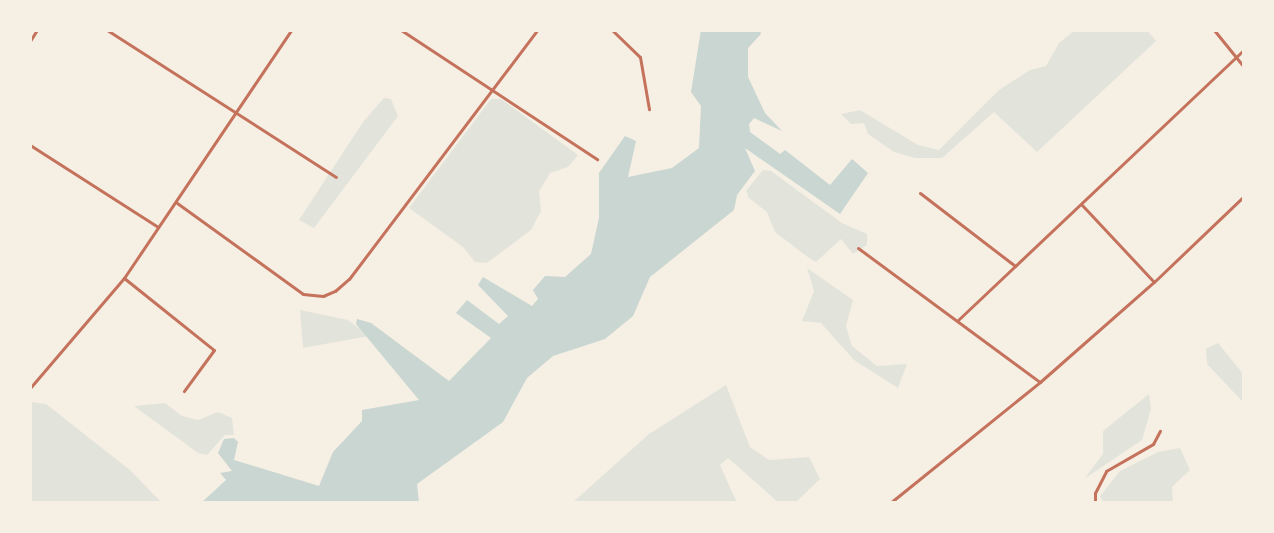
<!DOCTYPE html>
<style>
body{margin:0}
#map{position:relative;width:1274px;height:533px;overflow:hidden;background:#f6efe4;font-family:Mulish,sans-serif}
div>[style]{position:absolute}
.green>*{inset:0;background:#e2e4dc}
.water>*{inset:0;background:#c9d6d2}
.minor>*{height:3px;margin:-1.5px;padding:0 1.5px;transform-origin:1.5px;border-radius:1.5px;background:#c5725c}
span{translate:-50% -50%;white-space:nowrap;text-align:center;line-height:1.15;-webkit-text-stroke:5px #f6efe4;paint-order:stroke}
.frame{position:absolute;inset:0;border:32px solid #f6efe4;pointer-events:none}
</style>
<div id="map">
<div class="green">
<i style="clip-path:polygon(1075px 30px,1147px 30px,1156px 41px,1037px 152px,994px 112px,942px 158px,915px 158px,894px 152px,868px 134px,864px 123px,851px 124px,841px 114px,860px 110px,918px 145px,939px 150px,999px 90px,1030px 70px,1046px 66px,1059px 43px)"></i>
<i style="clip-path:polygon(384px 98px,391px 99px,398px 116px,314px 228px,299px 220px,363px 122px)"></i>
<i style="clip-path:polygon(491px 99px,501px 99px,578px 155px,568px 167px,550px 173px,539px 191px,541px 211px,531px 230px,487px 263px,475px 262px,463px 247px,409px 208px)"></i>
<i style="clip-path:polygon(763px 170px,771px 171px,842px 223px,867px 234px,867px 245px,853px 254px,841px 239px,816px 262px,809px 258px,775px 232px,767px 212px,749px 198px,746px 191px)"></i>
<i style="clip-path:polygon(807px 268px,853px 300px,846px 326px,852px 346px,877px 366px,907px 364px,898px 388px,854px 360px,821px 323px,802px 321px,814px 291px)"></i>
<i style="clip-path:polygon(300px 310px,348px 320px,369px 336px,303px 348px)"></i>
<i style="clip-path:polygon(1218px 343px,1244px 375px,1244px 403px,1207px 364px,1206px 349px)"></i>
<i style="clip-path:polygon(726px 385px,750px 447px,769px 460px,809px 457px,820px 479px,795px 503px,779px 503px,728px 458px,720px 465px,737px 503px,572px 503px,649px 434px)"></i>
<i style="clip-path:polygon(1149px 394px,1151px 409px,1142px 440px,1084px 479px,1103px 454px,1103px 431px)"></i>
<i style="clip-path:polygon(30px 402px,46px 404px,130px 470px,162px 503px,30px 503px)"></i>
<i style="clip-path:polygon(165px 403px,182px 416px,198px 420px,218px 412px,232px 418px,234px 435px,225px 435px,207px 455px,198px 453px,134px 406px)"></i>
<i style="clip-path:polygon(1180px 448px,1190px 470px,1172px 487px,1173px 503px,1104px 503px,1100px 496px,1120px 471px,1158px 452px)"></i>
</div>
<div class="water">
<i style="clip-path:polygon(701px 30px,760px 30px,761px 34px,748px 48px,748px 77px,765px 113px,782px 131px,754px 118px,749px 124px,750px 132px,780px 154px,785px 150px,830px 185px,852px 159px,868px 173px,840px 214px,745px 148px,755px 171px,737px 195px,734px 210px,650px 277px,633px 316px,605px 339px,553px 356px,527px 378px,503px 422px,417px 484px,419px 503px,201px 503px,226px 480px,220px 473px,232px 471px,218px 453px,224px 439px,234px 438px,238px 442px,234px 460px,319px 486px,333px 452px,362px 421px,362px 410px,419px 400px,356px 324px,357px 319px,371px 323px,449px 381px,491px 338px,456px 313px,467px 300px,499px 324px,508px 316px,478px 285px,483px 277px,532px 306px,538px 299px,533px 290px,545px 276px,565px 277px,591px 254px,599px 218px,599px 173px,625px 136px,636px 141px,628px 177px,672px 168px,699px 148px,701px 106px,691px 92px)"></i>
</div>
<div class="minor">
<i style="left:107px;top:30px;width:272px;rotate:32.7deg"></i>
<i style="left:401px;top:30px;width:235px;rotate:33.4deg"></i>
<i style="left:612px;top:30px;width:39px;rotate:44deg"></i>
<i style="left:640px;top:57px;width:53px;rotate:80.2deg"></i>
<i style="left:1214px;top:30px;width:48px;rotate:51deg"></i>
<i style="left:30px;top:41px;width:13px;rotate:-58deg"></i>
<i style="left:30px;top:145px;width:152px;rotate:32.6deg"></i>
<i style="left:920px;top:193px;width:120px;rotate:37.5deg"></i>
<i style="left:177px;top:203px;width:155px;rotate:35.8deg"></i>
<i style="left:303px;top:294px;width:20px;rotate:6deg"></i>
<i style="left:323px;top:296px;width:13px;rotate:-23deg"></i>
<i style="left:335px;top:291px;width:18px;rotate:-41deg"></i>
<i style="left:349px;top:279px;width:312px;rotate:-52.9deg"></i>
<i style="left:1082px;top:205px;width:105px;rotate:46.9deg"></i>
<i style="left:858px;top:248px;width:226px;rotate:36.4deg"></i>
<i style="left:124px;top:278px;width:115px;rotate:38.7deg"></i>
<i style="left:214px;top:350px;width:51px;rotate:126.2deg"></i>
<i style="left:958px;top:320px;width:393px;rotate:-43.4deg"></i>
<i style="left:30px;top:388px;width:145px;rotate:-49.5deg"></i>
<i style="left:124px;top:278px;width:299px;rotate:-56deg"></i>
<i style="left:890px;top:503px;width:193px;rotate:-38.9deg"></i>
<i style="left:1040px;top:382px;width:152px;rotate:-41.3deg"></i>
<i style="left:1154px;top:282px;width:124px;rotate:-43.7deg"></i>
<i style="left:1095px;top:503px;width:10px;rotate:-90deg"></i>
<i style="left:1095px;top:493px;width:25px;rotate:-63deg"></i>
<i style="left:1106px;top:471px;width:54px;rotate:-29.9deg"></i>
<i style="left:1153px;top:444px;width:15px;rotate:-62deg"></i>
</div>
<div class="frame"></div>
</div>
